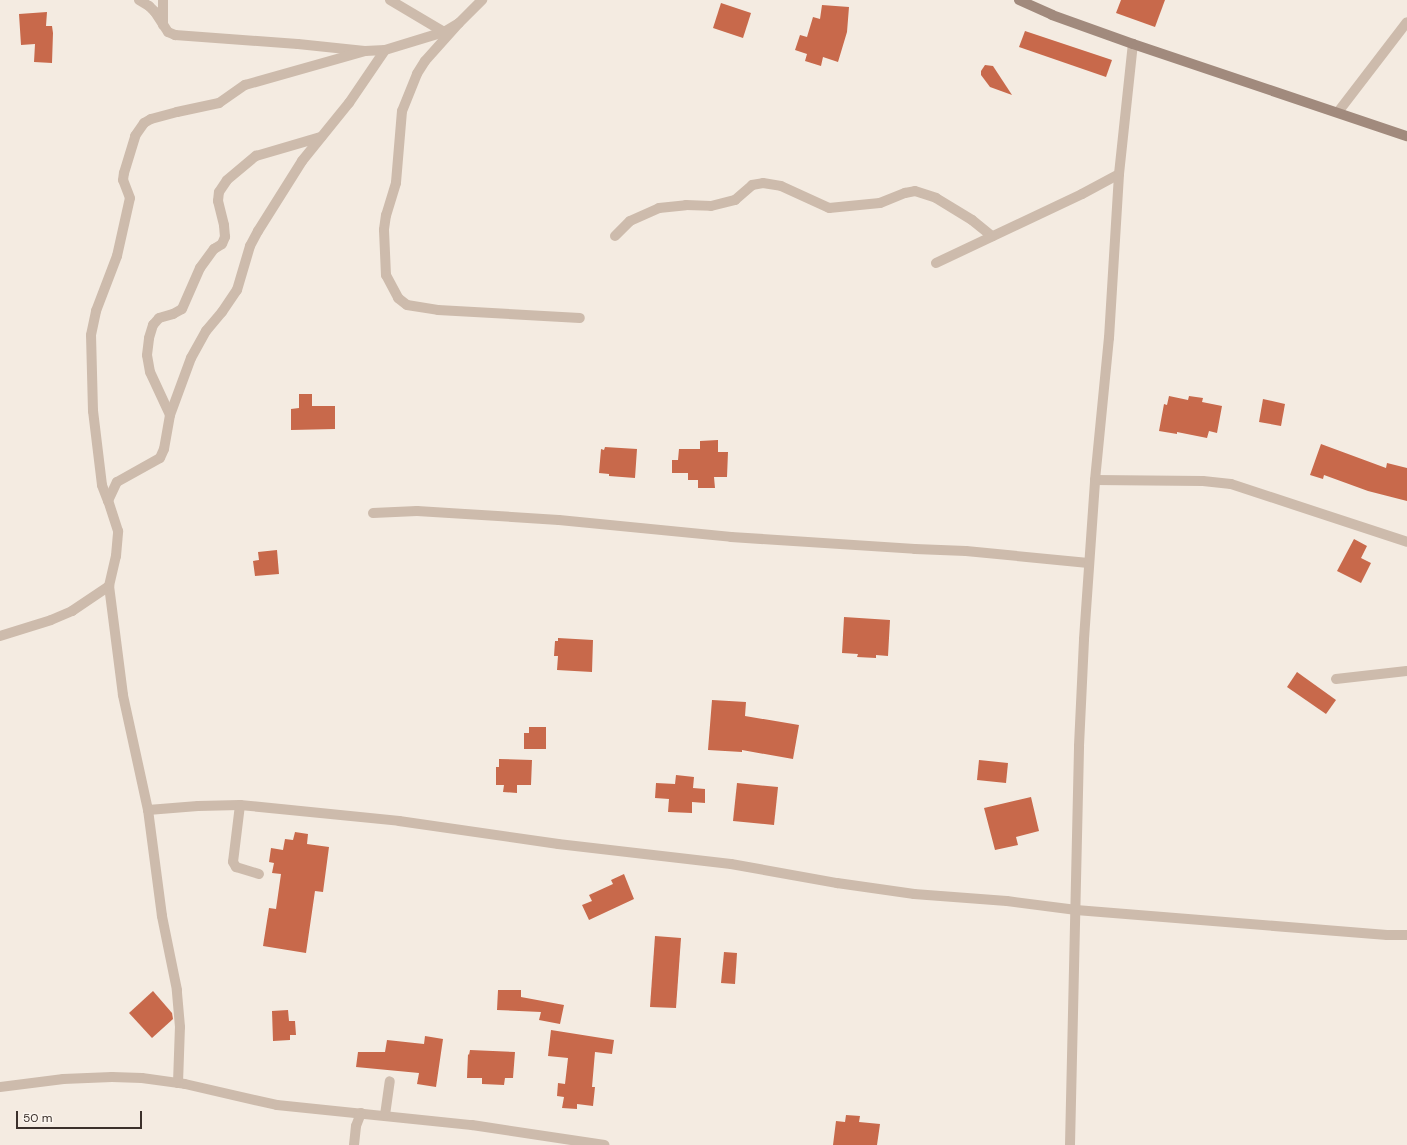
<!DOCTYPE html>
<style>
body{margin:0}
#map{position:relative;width:1407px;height:1145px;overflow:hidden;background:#f4ebe1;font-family:"DM Sans",sans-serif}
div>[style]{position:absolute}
.building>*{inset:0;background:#c8694b}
.street>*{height:10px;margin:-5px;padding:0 5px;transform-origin:5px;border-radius:5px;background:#cdbbac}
.secondary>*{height:10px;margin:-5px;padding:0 5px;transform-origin:5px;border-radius:5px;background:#a18a7d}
span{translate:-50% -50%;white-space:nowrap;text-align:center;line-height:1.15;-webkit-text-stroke:3px #fbf5ee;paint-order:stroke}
.scale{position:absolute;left:16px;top:1111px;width:126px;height:18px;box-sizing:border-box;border:2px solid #3b302b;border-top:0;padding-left:5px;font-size:12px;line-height:14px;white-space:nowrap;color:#3b302b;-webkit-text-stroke:3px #fbf5ee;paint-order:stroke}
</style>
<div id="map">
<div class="building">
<i style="clip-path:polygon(1121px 0,1165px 0,1155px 27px,1116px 13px)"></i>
<i style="clip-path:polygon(721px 3px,751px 13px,743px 38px,713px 28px)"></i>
<i style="clip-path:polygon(822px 5px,849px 7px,847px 32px,838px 62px,823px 57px,821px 66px,805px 61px,807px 54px,795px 50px,800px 35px,807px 37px,813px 17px,820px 19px)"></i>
<i style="clip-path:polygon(47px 12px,46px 26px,52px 26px,53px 33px,52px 63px,34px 62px,35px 44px,21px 45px,19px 14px)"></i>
<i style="clip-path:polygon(1025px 31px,1112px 60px,1106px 77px,1019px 47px)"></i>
<i style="clip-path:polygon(985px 65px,993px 66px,1012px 95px,990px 87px,981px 75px,981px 71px)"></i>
<i style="clip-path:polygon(299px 394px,312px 394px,312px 406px,335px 406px,335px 429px,291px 430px,291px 409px,299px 408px)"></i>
<i style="clip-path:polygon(1169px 396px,1188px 400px,1189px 396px,1203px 398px,1202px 402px,1222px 406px,1217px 433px,1209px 431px,1207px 438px,1177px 432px,1177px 434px,1159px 431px,1164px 404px,1167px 405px)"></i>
<i style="clip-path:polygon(1263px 399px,1285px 404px,1281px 426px,1259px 422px)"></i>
<i style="clip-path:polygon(718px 440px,718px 452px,728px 452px,727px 477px,714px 477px,715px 488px,698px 488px,698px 480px,688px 480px,688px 473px,672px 473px,672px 460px,678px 460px,679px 449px,700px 449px,700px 441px)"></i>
<i style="clip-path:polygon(1321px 444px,1386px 468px,1387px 463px,1407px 468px,1407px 501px,1368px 491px,1324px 475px,1323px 479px,1310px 475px)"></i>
<i style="clip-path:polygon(605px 447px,637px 449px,635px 478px,609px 476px,609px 474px,599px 473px,601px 449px,604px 450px)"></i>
<i style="clip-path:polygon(1354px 539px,1367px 546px,1361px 558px,1371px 563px,1361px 583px,1337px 571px)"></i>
<i style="clip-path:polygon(277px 550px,279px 574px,255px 576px,253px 561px,259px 560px,258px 552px)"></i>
<i style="clip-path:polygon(844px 617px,890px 620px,888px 656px,876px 655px,876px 658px,857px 657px,858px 654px,842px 653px)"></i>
<i style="clip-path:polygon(558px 638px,593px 640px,592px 672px,557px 670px,558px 656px,554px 656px,555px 641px,558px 641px)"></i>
<i style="clip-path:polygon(1297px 672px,1336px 700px,1326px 714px,1287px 687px)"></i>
<i style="clip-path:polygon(712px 700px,746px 702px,745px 716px,799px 725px,793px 759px,742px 750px,742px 752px,708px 750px)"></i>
<i style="clip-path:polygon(529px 727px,546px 727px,546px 749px,524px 749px,524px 733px,529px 733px)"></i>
<i style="clip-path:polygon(499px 759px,532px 760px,531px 785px,517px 785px,517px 793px,503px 792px,504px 785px,496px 785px,496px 767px,499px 767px)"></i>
<i style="clip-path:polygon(979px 760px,1008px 763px,1006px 783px,977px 780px)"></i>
<i style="clip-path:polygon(676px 775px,694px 777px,693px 788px,705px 789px,705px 803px,692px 802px,692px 813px,668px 812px,669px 799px,655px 798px,656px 783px,675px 784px)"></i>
<i style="clip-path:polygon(737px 783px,778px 787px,774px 825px,733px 821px)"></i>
<i style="clip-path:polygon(1031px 797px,1039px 831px,1016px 837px,1018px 845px,995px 850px,984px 808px)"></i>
<i style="clip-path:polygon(295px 832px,308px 834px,307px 844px,329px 847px,323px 892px,315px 891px,306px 953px,263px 946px,269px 908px,276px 909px,281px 874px,272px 873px,274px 863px,269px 862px,271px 848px,283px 850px,285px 839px,293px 840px)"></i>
<i style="clip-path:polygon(624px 874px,634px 899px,589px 920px,582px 905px,592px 901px,589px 895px,613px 884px,611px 880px)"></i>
<i style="clip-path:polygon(655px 936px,681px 938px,676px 1008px,650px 1007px)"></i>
<i style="clip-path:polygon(724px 952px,737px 953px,735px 984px,721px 983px)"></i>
<i style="clip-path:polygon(498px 990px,521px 990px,521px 997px,564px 1005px,560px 1024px,539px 1020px,541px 1012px,497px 1010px)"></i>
<i style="clip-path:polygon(153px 991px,172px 1013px,173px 1019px,152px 1038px,129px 1013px)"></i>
<i style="clip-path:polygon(288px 1010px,289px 1021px,295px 1021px,296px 1035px,290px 1035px,290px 1040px,273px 1041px,272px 1011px)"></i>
<i style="clip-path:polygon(551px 1030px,614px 1040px,612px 1054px,595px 1052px,592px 1087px,595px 1087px,593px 1106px,577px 1104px,577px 1109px,562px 1108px,564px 1097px,557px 1096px,558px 1083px,565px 1084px,568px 1058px,548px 1056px)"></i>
<i style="clip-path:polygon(425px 1036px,443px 1039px,436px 1087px,417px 1084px,419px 1073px,356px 1067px,358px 1052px,385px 1052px,387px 1040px,424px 1044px)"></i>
<i style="clip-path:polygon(470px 1050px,515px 1052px,513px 1078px,505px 1078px,504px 1085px,482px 1084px,482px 1078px,467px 1078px,468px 1054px,469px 1055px)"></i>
<i style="clip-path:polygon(846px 1115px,860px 1116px,859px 1122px,880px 1124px,877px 1145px,833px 1145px,836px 1121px,845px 1122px)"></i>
</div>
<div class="street">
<i style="left:139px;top:0;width:12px;rotate:31deg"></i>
<i style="left:149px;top:6px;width:8px;rotate:45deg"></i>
<i style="left:155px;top:12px;width:24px;rotate:57deg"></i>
<i style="left:168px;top:32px;width:8px;rotate:23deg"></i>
<i style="left:175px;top:35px;width:123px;rotate:4.2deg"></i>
<i style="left:298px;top:44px;width:67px;rotate:6deg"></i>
<i style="left:365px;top:51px;width:20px;rotate:-3deg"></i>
<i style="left:385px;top:50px;width:62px;rotate:-17deg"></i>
<i style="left:444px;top:32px;width:17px;rotate:-31deg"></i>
<i style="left:459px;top:23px;width:33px;rotate:-45deg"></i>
<i style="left:390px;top:0;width:63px;rotate:30.7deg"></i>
<i style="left:459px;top:23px;width:51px;rotate:131.8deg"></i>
<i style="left:425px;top:61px;width:15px;rotate:122deg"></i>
<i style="left:417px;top:74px;width:40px;rotate:112deg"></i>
<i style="left:402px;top:111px;width:72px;rotate:94.8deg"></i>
<i style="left:396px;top:183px;width:34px;rotate:107deg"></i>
<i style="left:386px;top:215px;width:15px;rotate:98deg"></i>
<i style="left:384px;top:230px;width:45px;rotate:87.5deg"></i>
<i style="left:386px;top:275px;width:26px;rotate:62deg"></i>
<i style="left:398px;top:298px;width:11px;rotate:38deg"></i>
<i style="left:407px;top:305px;width:31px;rotate:9deg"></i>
<i style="left:438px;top:310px;width:142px;rotate:3.2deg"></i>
<i style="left:163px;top:25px;width:25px;rotate:-90deg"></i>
<i style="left:1338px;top:112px;width:113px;rotate:-52.5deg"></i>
<i style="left:615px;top:236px;width:21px;rotate:-45deg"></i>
<i style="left:630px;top:221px;width:32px;rotate:-24deg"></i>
<i style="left:659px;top:208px;width:27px;rotate:-6deg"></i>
<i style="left:686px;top:205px;width:25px;rotate:2deg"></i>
<i style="left:711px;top:206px;width:25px;rotate:-14deg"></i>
<i style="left:735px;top:200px;width:23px;rotate:-41deg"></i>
<i style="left:752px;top:185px;width:11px;rotate:-10deg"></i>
<i style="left:763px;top:183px;width:18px;rotate:9deg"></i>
<i style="left:781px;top:186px;width:53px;rotate:24.6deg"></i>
<i style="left:829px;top:208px;width:51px;rotate:-5.6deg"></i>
<i style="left:880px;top:203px;width:27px;rotate:-22deg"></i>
<i style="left:905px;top:193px;width:10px;rotate:-11deg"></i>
<i style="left:915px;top:191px;width:22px;rotate:18deg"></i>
<i style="left:936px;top:198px;width:42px;rotate:31.4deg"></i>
<i style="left:972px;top:220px;width:26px;rotate:39deg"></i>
<i style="left:936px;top:263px;width:161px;rotate:-25.3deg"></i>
<i style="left:1082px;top:194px;width:42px;rotate:-28.4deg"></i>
<i style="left:170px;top:415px;width:47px;rotate:-114.9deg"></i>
<i style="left:150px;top:372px;width:17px;rotate:-100deg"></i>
<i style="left:147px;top:355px;width:17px;rotate:-83deg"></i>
<i style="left:149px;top:338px;width:14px;rotate:-73deg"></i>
<i style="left:153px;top:325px;width:9px;rotate:-49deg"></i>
<i style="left:159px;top:318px;width:15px;rotate:-16deg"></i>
<i style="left:173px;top:314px;width:10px;rotate:-29deg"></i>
<i style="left:182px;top:309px;width:45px;rotate:-66.3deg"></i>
<i style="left:200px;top:268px;width:24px;rotate:-54deg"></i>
<i style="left:214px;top:249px;width:9px;rotate:-32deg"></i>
<i style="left:222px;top:244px;width:8px;rotate:-67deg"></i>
<i style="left:225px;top:237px;width:12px;rotate:-95deg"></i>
<i style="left:224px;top:225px;width:25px;rotate:-104deg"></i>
<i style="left:218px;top:201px;width:9px;rotate:-84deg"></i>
<i style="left:219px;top:192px;width:14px;rotate:-56deg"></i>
<i style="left:227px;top:180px;width:38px;rotate:-40deg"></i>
<i style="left:256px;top:156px;width:68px;rotate:-16.3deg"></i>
<i style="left:1095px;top:480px;width:108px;rotate:0.5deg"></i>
<i style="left:1203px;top:481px;width:28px;rotate:6deg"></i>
<i style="left:1231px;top:484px;width:185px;rotate:18.2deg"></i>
<i style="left:108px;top:501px;width:17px;rotate:-111deg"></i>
<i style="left:102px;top:485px;width:75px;rotate:-96.9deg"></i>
<i style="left:93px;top:411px;width:76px;rotate:-91.5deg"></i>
<i style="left:91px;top:335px;width:25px;rotate:-78deg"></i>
<i style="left:96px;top:311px;width:59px;rotate:-69.1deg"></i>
<i style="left:117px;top:256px;width:59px;rotate:-77.4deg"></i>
<i style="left:130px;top:198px;width:19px;rotate:-111deg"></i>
<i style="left:123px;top:180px;width:7px;rotate:-82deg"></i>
<i style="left:124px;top:173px;width:39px;rotate:-73deg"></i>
<i style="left:135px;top:136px;width:16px;rotate:-55deg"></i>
<i style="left:144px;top:123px;width:8px;rotate:-30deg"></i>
<i style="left:151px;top:119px;width:27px;rotate:-15deg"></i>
<i style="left:177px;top:112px;width:43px;rotate:-12.1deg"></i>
<i style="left:219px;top:103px;width:32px;rotate:-35deg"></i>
<i style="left:245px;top:85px;width:125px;rotate:-15.8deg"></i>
<i style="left:373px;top:513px;width:44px;rotate:-2.6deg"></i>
<i style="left:417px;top:511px;width:142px;rotate:3.6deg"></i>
<i style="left:559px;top:520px;width:173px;rotate:5.6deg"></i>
<i style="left:731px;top:537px;width:184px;rotate:3.7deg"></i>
<i style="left:915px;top:549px;width:51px;rotate:2.2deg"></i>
<i style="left:966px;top:551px;width:123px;rotate:5.6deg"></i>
<i style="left:0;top:636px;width:53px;rotate:-17.4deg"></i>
<i style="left:51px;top:620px;width:23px;rotate:-23deg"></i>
<i style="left:72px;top:611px;width:45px;rotate:-34deg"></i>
<i style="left:1336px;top:679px;width:71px;rotate:-6.4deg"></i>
<i style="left:240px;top:805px;width:57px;rotate:97deg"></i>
<i style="left:233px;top:862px;width:6px;rotate:59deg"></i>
<i style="left:236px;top:867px;width:24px;rotate:17deg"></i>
<i style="left:148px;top:810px;width:50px;rotate:-4.6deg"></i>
<i style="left:198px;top:806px;width:42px;rotate:-1.4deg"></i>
<i style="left:240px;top:805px;width:160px;rotate:5.7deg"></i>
<i style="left:399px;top:821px;width:161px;rotate:8.2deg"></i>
<i style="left:558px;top:844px;width:174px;rotate:6.6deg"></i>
<i style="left:731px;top:864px;width:108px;rotate:10.2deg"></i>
<i style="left:837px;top:883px;width:78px;rotate:8.1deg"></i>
<i style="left:914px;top:894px;width:93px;rotate:4.3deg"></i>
<i style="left:1007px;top:901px;width:70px;rotate:7.4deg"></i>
<i style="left:1076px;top:910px;width:312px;rotate:4.6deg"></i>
<i style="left:1387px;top:935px;width:20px"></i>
<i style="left:178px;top:1083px;width:56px;rotate:-88deg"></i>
<i style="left:180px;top:1027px;width:37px;rotate:-95deg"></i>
<i style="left:177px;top:990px;width:76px;rotate:-101.5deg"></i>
<i style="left:162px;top:916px;width:107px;rotate:-97.5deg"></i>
<i style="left:148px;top:810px;width:118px;rotate:-102.3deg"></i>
<i style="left:123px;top:695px;width:110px;rotate:-97.3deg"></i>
<i style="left:109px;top:586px;width:31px;rotate:-77deg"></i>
<i style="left:116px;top:556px;width:25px;rotate:-85deg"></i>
<i style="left:118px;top:531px;width:32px;rotate:-108deg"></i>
<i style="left:108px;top:501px;width:21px;rotate:-65deg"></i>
<i style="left:117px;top:482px;width:49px;rotate:-29.2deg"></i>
<i style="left:160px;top:458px;width:10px;rotate:-66deg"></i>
<i style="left:164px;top:449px;width:35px;rotate:-80deg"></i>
<i style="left:170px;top:415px;width:61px;rotate:-69.8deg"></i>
<i style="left:191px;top:358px;width:31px;rotate:-61deg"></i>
<i style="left:206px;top:331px;width:25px;rotate:-50deg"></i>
<i style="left:222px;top:312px;width:27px;rotate:-56deg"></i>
<i style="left:237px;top:290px;width:46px;rotate:-73.5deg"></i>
<i style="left:250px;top:246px;width:17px;rotate:-62deg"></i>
<i style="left:258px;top:231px;width:83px;rotate:-57.8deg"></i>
<i style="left:302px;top:161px;width:75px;rotate:-51deg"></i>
<i style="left:349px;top:103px;width:64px;rotate:-55.8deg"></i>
<i style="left:0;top:1087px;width:64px;rotate:-7.2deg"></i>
<i style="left:63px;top:1079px;width:49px;rotate:-2.3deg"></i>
<i style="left:112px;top:1077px;width:30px;rotate:2deg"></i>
<i style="left:142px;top:1078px;width:43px;rotate:7.9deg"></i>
<i style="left:185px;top:1084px;width:94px;rotate:12.9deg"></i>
<i style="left:277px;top:1105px;width:196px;rotate:5.9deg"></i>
<i style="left:472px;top:1125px;width:134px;rotate:8.6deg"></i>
<i style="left:385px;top:1115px;width:34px;rotate:-82deg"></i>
<i style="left:354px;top:1145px;width:19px;rotate:-84deg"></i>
<i style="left:356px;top:1126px;width:14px;rotate:-69deg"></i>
<i style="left:1070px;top:1145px;width:399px;rotate:-88.7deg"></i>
<i style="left:1079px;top:746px;width:107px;rotate:-87.3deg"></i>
<i style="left:1084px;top:639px;width:159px;rotate:-86deg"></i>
<i style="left:1095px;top:480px;width:143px;rotate:-84.4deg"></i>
<i style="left:1109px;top:338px;width:164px;rotate:-86.5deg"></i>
<i style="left:1119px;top:174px;width:131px;rotate:-83.9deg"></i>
</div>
<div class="secondary">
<i style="left:1019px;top:0;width:36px;rotate:24deg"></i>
<i style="left:1052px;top:15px;width:86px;rotate:19.7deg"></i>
<i style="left:1133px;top:44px;width:289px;rotate:18.6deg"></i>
</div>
<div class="scale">50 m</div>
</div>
